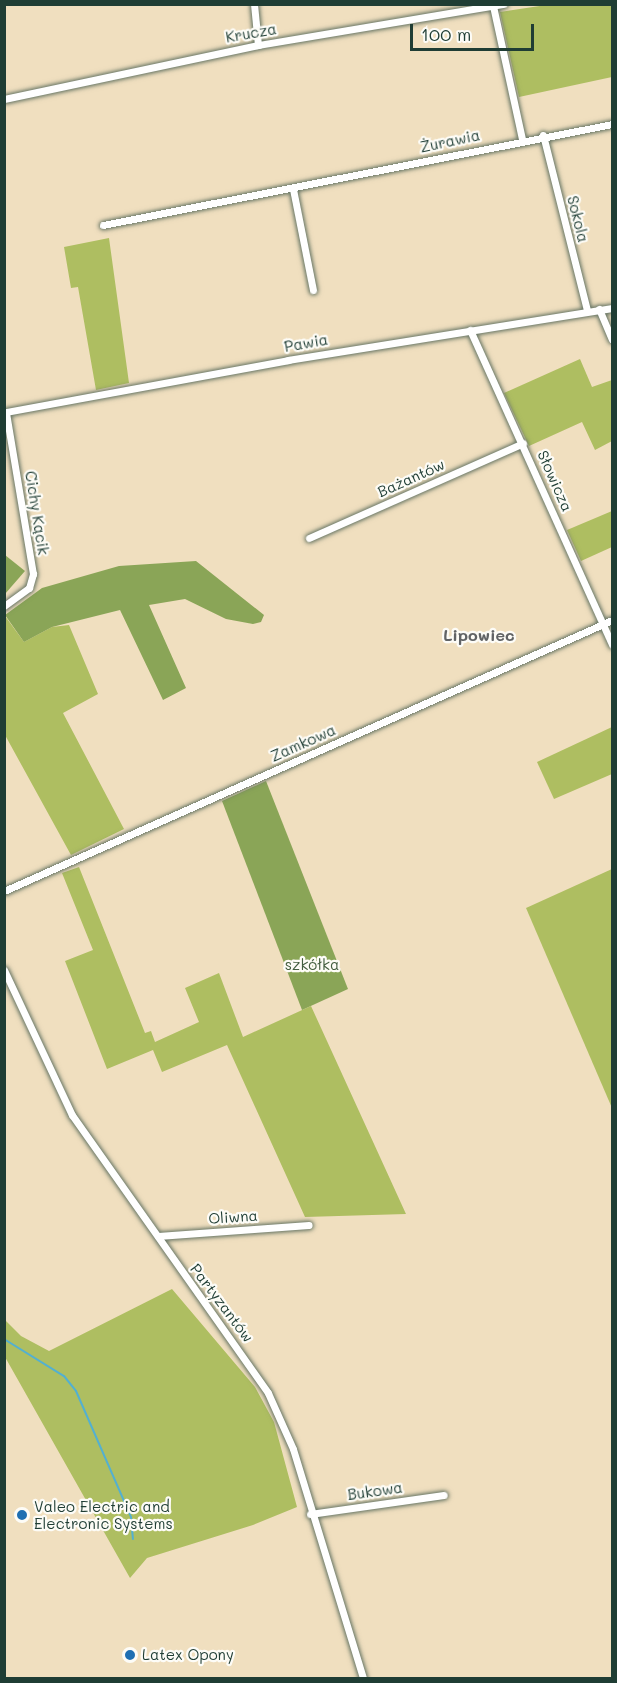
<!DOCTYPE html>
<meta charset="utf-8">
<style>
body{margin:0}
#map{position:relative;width:617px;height:1683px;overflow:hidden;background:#f0dfbf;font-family:Mali,sans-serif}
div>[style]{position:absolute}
.green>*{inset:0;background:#aebe61}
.forest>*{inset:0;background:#8aa557}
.stream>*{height:2px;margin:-1px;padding:0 1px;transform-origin:1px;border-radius:1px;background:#53b0d1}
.roads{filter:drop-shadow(0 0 2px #687665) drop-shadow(0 0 2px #687665)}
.minor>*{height:7px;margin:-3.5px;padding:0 3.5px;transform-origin:3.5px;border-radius:3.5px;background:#fff}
.dots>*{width:16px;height:16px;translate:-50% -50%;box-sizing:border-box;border:3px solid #fdfcf7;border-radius:50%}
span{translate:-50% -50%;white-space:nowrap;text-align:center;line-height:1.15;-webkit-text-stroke:4.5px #fdfcf7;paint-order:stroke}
.street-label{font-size:15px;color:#1f3d34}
.park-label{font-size:15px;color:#435d3f}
.poi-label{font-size:15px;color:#1f3d34}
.left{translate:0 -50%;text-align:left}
.neighbourhood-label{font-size:16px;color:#616365;font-weight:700}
.frame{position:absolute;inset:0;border:6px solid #1f3d34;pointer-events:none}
.scale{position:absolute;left:410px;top:24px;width:124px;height:27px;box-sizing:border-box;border:3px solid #1f3d34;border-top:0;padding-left:8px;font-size:18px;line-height:21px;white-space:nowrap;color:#1f3d34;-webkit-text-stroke:4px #fdfcf7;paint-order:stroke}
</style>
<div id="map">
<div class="green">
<i style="clip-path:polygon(553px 4px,612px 5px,612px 77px,519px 97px,500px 12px)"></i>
<i style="clip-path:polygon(109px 238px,129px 383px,96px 390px,78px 287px,71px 288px,64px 247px)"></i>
<i style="clip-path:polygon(580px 359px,592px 387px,612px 380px,612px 441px,595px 450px,582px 422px,529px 446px,504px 393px)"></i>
<i style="clip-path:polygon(612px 511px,612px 547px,581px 561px,567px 530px)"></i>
<i style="clip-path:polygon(5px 616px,24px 642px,52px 627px,69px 625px,98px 694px,63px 713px,124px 829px,71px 855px,5px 735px)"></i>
<i style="clip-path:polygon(612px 727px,612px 774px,554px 799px,537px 762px)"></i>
<i style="clip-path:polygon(79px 867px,145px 1033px,151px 1031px,155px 1042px,199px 1022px,185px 988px,219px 973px,243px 1037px,311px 1006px,406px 1214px,305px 1217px,227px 1045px,162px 1072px,153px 1050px,107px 1069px,65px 961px,93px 950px,62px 873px)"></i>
<i style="clip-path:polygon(612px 869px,612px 1108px,526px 908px)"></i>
<i style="clip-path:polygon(172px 1289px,255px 1387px,274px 1422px,297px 1507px,253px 1525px,147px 1558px,130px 1578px,5px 1357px,5px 1320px,21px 1336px,49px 1351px)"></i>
</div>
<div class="forest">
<i style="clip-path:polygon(5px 555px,25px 571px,5px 594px)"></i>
<i style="clip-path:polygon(196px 561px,264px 615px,261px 622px,253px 624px,226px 619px,185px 599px,149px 605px,186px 688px,163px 700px,120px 610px,52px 627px,24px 642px,5px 615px,42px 588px,119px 566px)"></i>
<i style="clip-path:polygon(266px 781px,348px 989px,302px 1010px,222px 801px)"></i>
</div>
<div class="stream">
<i style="left:4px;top:1339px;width:70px;rotate:31.7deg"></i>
<i style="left:64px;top:1376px;width:19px;rotate:51deg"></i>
<i style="left:76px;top:1391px;width:137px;rotate:66.4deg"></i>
<i style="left:131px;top:1517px;width:22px;rotate:85deg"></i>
</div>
<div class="roads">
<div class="minor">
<i style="left:254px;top:4px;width:41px;rotate:84.4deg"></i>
<i style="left:493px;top:6px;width:136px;rotate:77.7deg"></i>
<i style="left:4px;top:99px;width:260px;rotate:-12deg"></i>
<i style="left:258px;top:45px;width:249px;rotate:-9.5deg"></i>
<i style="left:543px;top:135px;width:180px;rotate:75.9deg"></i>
<i style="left:293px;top:189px;width:103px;rotate:78.8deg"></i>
<i style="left:103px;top:225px;width:519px;rotate:-11.22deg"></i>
<i style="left:599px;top:309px;width:33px;rotate:67deg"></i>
<i style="left:470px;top:330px;width:345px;rotate:65.7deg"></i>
<i style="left:309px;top:538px;width:234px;rotate:-23.9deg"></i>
<i style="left:4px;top:606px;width:31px;rotate:-36deg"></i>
<i style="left:29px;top:588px;width:15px;rotate:-74deg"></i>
<i style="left:33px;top:574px;width:164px;rotate:-99.5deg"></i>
<i style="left:6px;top:412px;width:287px;rotate:-10.4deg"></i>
<i style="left:288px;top:360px;width:328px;rotate:-9.1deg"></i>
<i style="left:4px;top:891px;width:666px;rotate:-24.02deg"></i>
<i style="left:4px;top:970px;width:160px;rotate:64.9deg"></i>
<i style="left:72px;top:1115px;width:340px;rotate:54.8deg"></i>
<i style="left:268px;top:1393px;width:61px;rotate:65.9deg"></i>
<i style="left:293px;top:1449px;width:239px;rotate:73deg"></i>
<i style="left:158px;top:1236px;width:151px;rotate:-4.2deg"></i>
<i style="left:310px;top:1514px;width:135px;rotate:-8.1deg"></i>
</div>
</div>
<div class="dots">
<i style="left:22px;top:1515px;background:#1f6fb2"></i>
<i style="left:130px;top:1655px;background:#1f6fb2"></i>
</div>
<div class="street-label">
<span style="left:251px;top:33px;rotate:-10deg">Krucza</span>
<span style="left:450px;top:141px;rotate:-12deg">Żurawia</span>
<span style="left:578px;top:219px;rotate:76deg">Sokola</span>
<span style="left:306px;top:343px;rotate:-10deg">Pawia</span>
<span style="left:411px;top:478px;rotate:-24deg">Bażantów</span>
<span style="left:555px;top:481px;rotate:66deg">Słowicza</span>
<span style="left:37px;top:513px;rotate:81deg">Cichy Kącik</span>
<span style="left:303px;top:743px;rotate:-24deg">Zamkowa</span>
<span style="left:233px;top:1217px;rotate:-4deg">Oliwna</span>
<span style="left:222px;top:1303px;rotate:53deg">Partyzantów</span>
<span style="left:375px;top:1491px;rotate:-8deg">Bukowa</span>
</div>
<div class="park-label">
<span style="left:312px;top:965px">szkółka</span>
</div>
<div class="poi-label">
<span class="left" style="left:34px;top:1515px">Valeo Electric and<br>Electronic Systems</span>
<span class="left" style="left:142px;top:1655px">Latex Opony</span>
</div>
<div class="neighbourhood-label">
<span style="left:479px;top:635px">Lipowiec</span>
</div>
<div class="frame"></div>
<div class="scale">100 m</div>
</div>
